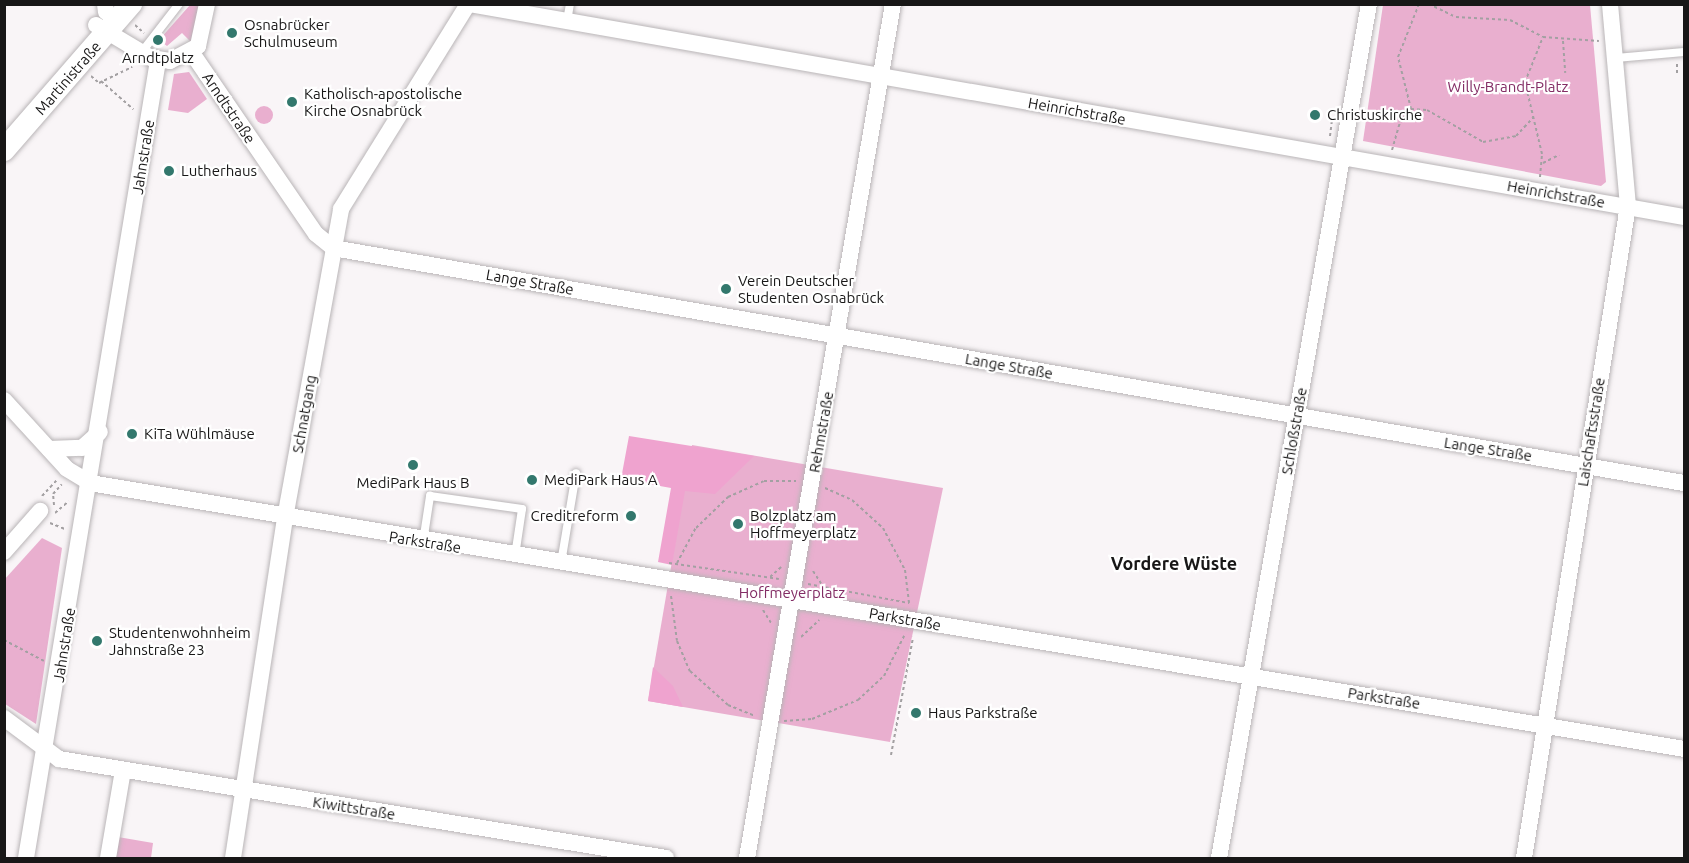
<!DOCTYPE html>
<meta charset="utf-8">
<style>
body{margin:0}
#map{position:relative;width:1689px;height:863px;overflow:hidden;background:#f9f5f7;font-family:Ubuntu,sans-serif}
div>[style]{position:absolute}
.green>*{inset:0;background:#e9afcf}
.round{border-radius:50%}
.forest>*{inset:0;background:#efa3cf}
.path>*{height:2px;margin-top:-1px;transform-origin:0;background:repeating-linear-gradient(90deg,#a3a0a2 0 3px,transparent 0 6px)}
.roads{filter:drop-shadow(0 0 2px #b9b5b7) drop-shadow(0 0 2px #b9b5b7)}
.service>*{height:8px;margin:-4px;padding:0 4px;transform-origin:4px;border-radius:4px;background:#fff}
.minor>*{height:16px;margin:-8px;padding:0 8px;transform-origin:8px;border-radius:8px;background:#fff}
.secondary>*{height:22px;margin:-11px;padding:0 11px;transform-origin:11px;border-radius:11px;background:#fff}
.dots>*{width:16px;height:16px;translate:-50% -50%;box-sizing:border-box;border:3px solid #fff;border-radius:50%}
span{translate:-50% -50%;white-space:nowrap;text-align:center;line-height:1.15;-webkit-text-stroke:4.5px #fff;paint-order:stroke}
.poi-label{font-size:15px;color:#181717}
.left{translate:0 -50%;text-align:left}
.right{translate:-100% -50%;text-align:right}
.street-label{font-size:15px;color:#181717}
.park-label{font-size:15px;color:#832d65}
.quarter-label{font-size:18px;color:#181717;font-weight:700}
.frame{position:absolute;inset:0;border:6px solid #181717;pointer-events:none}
</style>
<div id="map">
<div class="green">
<i style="clip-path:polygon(190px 5px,200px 5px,191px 42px,182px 33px,167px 46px,159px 40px)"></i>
<i style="clip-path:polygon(1383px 5px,1590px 5px,1606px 182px,1601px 186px,1363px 141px)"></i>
<i style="clip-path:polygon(189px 72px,207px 99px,188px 113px,168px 110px,174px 74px)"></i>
<i class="round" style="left:255px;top:106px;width:18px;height:18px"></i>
<i style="clip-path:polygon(692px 445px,943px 488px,890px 742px,648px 701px)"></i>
<i style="clip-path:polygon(42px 538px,62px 548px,36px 724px,5px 704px,4px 580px)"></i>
<i style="clip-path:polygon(118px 837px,153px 843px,151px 858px,114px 858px)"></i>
</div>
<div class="forest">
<i style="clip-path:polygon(629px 436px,754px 456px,715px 494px,685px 491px,672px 565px,658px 562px,671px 488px,621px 479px)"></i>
<i style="clip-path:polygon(653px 667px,673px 686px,683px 707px,648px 701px)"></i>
</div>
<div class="path">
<i style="left:1429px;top:4px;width:30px;rotate:26deg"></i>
<i style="left:1456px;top:17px;width:54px;rotate:3.2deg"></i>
<i style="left:1510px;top:20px;width:37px;rotate:27deg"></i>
<i style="left:1543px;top:37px;width:56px;rotate:4.1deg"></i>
<i style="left:135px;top:25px;width:12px;rotate:42deg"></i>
<i style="left:1563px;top:41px;width:32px;rotate:86deg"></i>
<i style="left:1677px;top:64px;width:9px;rotate:90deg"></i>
<i style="left:91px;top:76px;width:11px;rotate:41deg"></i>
<i style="left:99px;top:83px;width:37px;rotate:-26deg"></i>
<i style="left:101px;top:81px;width:43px;rotate:41.2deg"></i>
<i style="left:1411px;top:109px;width:54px;rotate:-104deg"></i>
<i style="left:1398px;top:57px;width:57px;rotate:-68.4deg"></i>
<i style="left:1330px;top:136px;width:17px;rotate:-83deg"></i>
<i style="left:1392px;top:150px;width:29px;rotate:-74deg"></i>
<i style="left:1400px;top:122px;width:17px;rotate:-50deg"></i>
<i style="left:1411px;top:109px;width:16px;rotate:4deg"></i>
<i style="left:1427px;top:110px;width:64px;rotate:29.7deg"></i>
<i style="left:1483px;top:142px;width:34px;rotate:-10deg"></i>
<i style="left:1516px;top:136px;width:25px;rotate:-47deg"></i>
<i style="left:1543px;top:163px;width:18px;rotate:-27deg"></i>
<i style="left:1540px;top:177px;width:23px;rotate:-85deg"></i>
<i style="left:1542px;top:154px;width:74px;rotate:-103.3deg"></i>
<i style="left:1525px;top:82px;width:48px;rotate:-68.2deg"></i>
<i style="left:825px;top:488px;width:30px;rotate:24deg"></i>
<i style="left:852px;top:500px;width:42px;rotate:42.1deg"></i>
<i style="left:883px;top:528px;width:47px;rotate:62.4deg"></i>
<i style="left:905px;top:570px;width:33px;rotate:83deg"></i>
<i style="left:42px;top:496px;width:22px;rotate:-47deg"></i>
<i style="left:54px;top:505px;width:11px;rotate:-95deg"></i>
<i style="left:53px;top:494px;width:13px;rotate:-48deg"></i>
<i style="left:55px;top:513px;width:18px;rotate:-41deg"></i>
<i style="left:50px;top:523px;width:16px;rotate:22deg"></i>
<i style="left:669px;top:563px;width:111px;rotate:8.3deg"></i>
<i style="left:677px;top:563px;width:40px;rotate:-62deg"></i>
<i style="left:696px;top:528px;width:45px;rotate:-44.1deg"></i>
<i style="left:728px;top:497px;width:39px;rotate:-24deg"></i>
<i style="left:764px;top:481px;width:32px"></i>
<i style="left:813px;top:571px;width:20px;rotate:57deg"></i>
<i style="left:770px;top:577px;width:15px;rotate:-42deg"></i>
<i style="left:808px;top:584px;width:103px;rotate:10.7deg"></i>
<i style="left:671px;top:596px;width:45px;rotate:82.4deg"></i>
<i style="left:677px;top:641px;width:33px;rotate:67deg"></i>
<i style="left:690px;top:671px;width:51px;rotate:41.8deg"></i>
<i style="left:728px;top:705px;width:29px;rotate:22deg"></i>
<i style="left:763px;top:610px;width:15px;rotate:58deg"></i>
<i style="left:801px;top:637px;width:25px;rotate:-43deg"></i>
<i style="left:4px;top:640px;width:45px;rotate:27.7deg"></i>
<i style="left:784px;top:721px;width:28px;rotate:-4deg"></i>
<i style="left:812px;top:719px;width:50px;rotate:-22.4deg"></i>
<i style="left:858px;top:700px;width:35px;rotate:-43deg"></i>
<i style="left:884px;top:676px;width:45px;rotate:-63.4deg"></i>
<i style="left:891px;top:755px;width:120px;rotate:-79.4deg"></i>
</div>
<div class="roads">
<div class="service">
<i style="left:567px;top:21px;width:17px;rotate:-80deg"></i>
<i style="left:141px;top:53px;width:62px;rotate:-52.2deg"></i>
<i style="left:1616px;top:58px;width:68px;rotate:-5deg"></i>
<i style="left:423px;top:542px;width:47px;rotate:-81.3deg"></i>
<i style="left:430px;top:496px;width:93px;rotate:8deg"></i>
<i style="left:522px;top:509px;width:48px;rotate:98.5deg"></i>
<i style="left:561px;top:563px;width:91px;rotate:-80.5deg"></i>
</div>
<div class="minor">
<i style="left:105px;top:4px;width:8px;rotate:83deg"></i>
<i style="left:470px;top:4px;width:1233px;rotate:9.95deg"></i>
<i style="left:96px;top:25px;width:64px;rotate:31deg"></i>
<i style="left:151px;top:58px;width:19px;rotate:9deg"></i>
<i style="left:170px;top:61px;width:32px;rotate:-28deg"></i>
<i style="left:198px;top:46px;width:43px;rotate:-77.9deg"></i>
<i style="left:192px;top:53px;width:219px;rotate:55.6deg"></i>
<i style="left:316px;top:234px;width:22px;rotate:39deg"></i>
<i style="left:333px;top:248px;width:1371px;rotate:9.87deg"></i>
<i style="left:4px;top:400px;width:93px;rotate:47.6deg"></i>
<i style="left:67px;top:469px;width:27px;rotate:31deg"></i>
<i style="left:90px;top:483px;width:1616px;rotate:9.47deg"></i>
<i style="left:49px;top:449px;width:33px;rotate:-2deg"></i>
<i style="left:82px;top:448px;width:24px;rotate:-42deg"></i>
<i style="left:4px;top:552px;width:55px;rotate:-48.7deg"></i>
<i style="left:4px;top:718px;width:69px;rotate:36.7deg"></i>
<i style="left:59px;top:759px;width:615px;rotate:9.26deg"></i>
<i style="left:26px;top:858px;width:808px;rotate:-80.6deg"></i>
<i style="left:108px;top:858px;width:89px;rotate:-80.3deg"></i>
<i style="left:233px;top:858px;width:344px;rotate:-81.3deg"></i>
<i style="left:285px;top:518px;width:314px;rotate:-79.7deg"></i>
<i style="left:341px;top:209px;width:241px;rotate:-58.2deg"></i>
<i style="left:747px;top:858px;width:866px;rotate:-80.3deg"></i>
<i style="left:1219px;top:858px;width:867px;rotate:-80.04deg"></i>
<i style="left:1524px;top:858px;width:660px;rotate:-80.94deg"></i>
<i style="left:1628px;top:206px;width:203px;rotate:-95.1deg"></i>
</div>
<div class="secondary">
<i style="left:4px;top:150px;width:194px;rotate:-49deg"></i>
</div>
</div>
<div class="dots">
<i style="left:232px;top:33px;background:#33786d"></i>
<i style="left:158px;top:40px;background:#33786d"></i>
<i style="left:292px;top:102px;background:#33786d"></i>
<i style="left:1315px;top:115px;background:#33786d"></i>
<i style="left:169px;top:171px;background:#33786d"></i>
<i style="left:726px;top:289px;background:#33786d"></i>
<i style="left:132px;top:434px;background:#33786d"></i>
<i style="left:413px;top:465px;background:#33786d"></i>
<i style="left:532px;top:480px;background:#33786d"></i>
<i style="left:631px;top:516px;background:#33786d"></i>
<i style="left:738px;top:524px;background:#33786d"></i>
<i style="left:97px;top:641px;background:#33786d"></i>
<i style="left:916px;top:713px;background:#33786d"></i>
</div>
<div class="poi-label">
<span class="left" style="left:244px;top:33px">Osnabrücker<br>Schulmuseum</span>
<span style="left:158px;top:58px">Arndtplatz</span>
<span class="left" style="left:304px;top:102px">Katholisch-apostolische<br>Kirche Osnabrück</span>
<span class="left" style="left:1327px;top:115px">Christuskirche</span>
<span class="left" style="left:181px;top:171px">Lutherhaus</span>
<span class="left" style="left:738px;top:289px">Verein Deutscher<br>Studenten Osnabrück</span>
<span class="left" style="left:144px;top:434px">KiTa Wühlmäuse</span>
<span class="left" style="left:544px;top:480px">MediPark Haus A</span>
<span style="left:413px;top:483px">MediPark Haus B</span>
<span class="left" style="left:750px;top:524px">Bolzplatz am<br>Hoffmeyerplatz</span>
<span class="right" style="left:619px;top:516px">Creditreform</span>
<span class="left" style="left:109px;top:641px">Studentenwohnheim<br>Jahnstraße 23</span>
<span class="left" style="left:928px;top:713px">Haus Parkstraße</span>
</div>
<div class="street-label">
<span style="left:68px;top:78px;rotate:-49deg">Martinistraße</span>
<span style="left:229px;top:108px;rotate:56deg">Arndtstraße</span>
<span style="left:1077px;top:111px;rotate:10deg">Heinrichstraße</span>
<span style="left:143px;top:157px;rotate:-81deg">Jahnstraße</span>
<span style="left:1556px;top:194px;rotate:10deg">Heinrichstraße</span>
<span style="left:530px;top:282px;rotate:10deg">Lange Straße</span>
<span style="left:1009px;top:366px;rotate:10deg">Lange Straße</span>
<span style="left:304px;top:414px;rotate:-80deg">Schnatgang</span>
<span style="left:1294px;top:431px;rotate:-80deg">Schloßstraße</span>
<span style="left:821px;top:432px;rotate:-80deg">Rehmstraße</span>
<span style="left:1591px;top:432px;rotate:-81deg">Laischaftsstraße</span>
<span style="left:1488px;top:449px;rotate:9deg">Lange Straße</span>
<span style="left:425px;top:542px;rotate:9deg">Parkstraße</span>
<span style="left:905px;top:619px;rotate:10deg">Parkstraße</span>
<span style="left:64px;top:645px;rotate:-81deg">Jahnstraße</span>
<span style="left:1384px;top:698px;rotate:9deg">Parkstraße</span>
<span style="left:354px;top:808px;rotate:9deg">Kiwittstraße</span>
</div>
<div class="park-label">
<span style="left:1508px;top:87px">Willy-Brandt-Platz</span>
<span style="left:792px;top:593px">Hoffmeyerplatz</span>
</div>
<div class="quarter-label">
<span style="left:1174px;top:563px">Vordere Wüste</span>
</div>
<div class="frame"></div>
</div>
